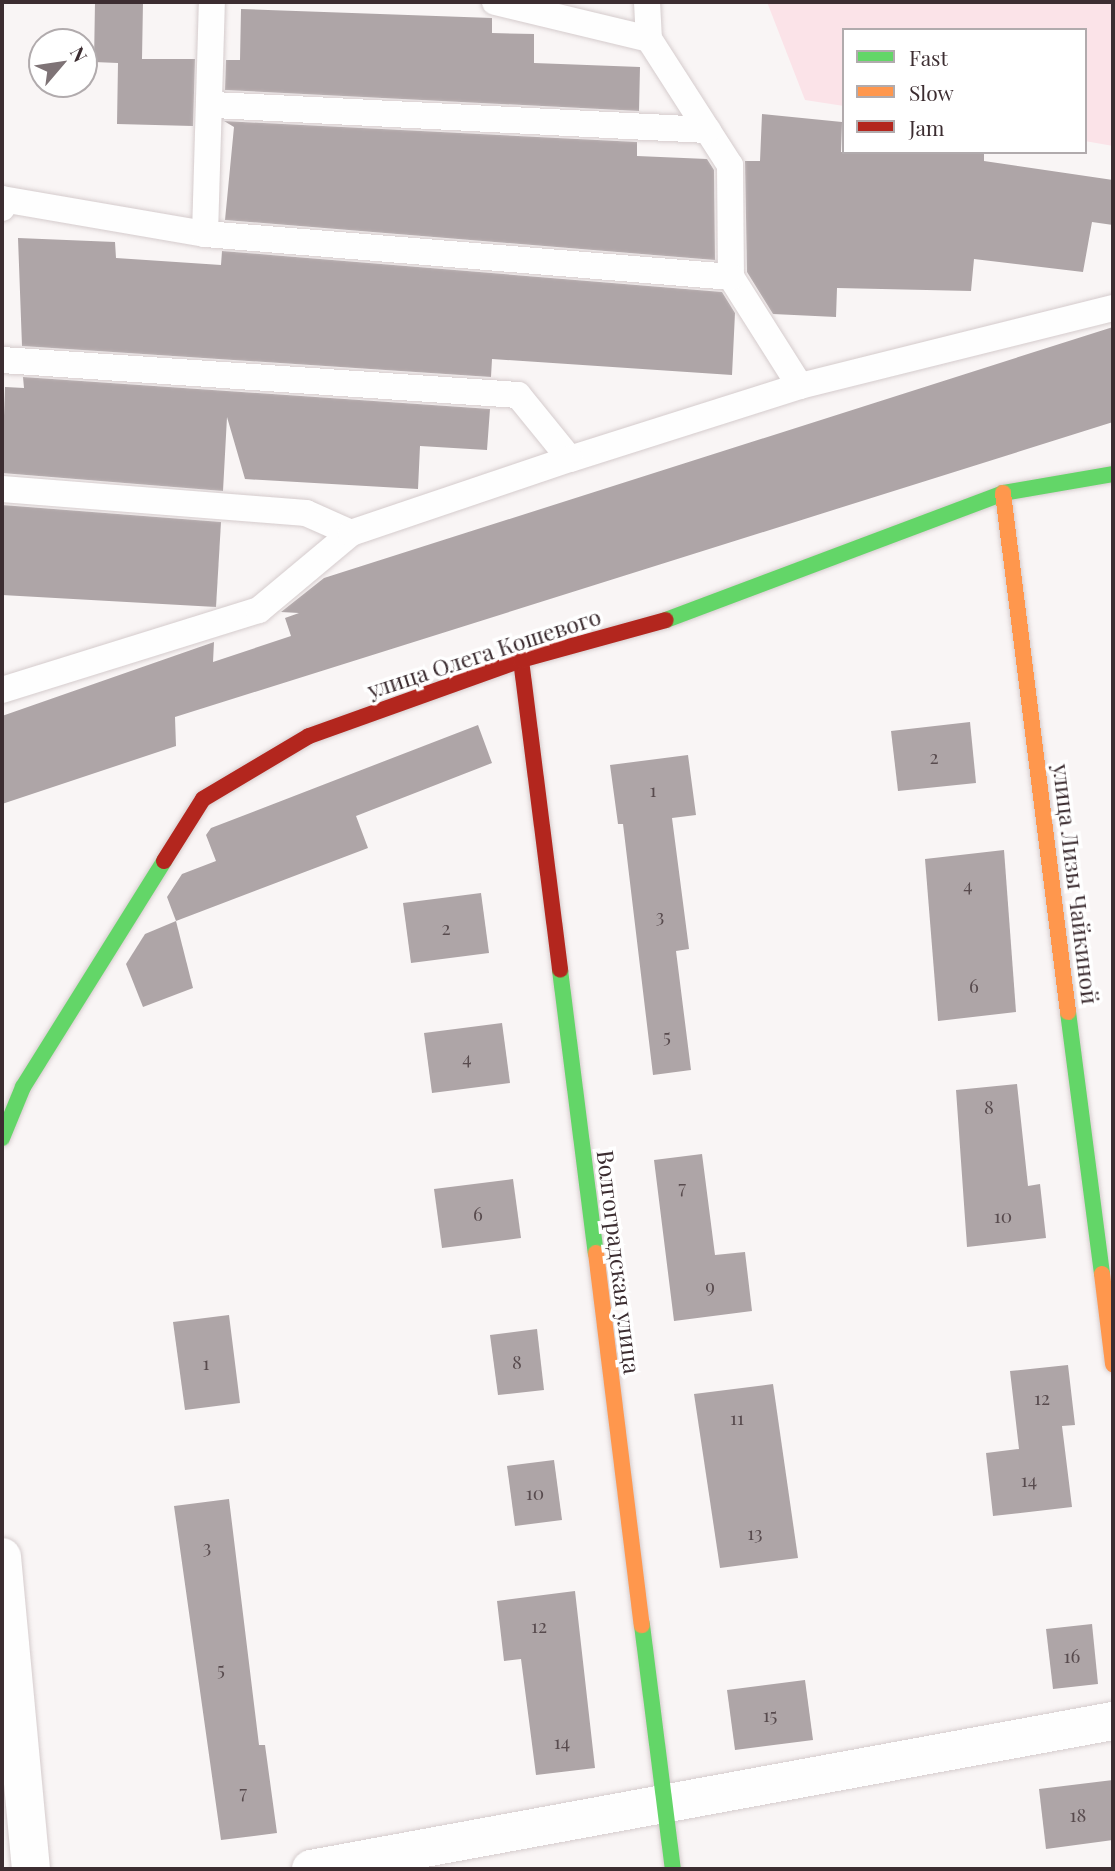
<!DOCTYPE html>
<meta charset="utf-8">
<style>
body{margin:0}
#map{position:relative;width:1115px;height:1871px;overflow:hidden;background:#f9f5f5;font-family:"Playfair Display",serif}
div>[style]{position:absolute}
.green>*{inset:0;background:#fbe3e8}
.building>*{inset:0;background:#aea5a7}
.roads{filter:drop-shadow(0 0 2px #d5cccd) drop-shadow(0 0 2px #d5cccd)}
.lane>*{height:26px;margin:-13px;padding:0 13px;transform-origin:13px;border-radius:13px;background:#fefefe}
.street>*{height:38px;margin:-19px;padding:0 19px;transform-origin:19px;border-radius:19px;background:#fefefe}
.fast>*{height:16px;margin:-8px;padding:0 8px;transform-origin:8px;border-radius:8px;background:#63d668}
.slow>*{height:16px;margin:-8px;padding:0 8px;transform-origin:8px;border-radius:8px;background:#ff974d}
.jam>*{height:16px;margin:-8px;padding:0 8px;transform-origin:8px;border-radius:8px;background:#b3261e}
span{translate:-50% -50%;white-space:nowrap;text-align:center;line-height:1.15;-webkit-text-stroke:7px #fff;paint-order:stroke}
.number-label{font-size:19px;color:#584b4e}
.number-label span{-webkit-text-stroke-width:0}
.street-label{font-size:23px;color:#3c2d31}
.frame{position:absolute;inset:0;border:4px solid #3c2d31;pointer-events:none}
.legend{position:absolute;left:842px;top:28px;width:245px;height:126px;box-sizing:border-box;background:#fff;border:2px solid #b1abad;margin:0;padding:9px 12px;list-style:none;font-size:21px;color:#3c2d31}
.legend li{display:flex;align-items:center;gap:14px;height:35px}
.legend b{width:35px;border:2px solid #b1abad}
.north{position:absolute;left:28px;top:28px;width:70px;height:70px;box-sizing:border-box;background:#fff;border:2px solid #b1abad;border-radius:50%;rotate:61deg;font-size:19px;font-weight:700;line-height:28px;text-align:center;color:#3c2d31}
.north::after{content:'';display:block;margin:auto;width:24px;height:32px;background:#7e7376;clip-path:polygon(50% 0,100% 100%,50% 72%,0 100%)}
</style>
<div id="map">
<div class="green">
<i style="clip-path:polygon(767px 2px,1113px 2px,1113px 146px,1085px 141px,1085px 30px,844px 30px,844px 106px,805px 100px)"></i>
</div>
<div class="building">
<i style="clip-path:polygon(95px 2px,143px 2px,142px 59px,195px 59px,193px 126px,117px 124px,118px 63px,94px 62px)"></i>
<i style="clip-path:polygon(241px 9px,492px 18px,492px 33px,534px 34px,534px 63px,640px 67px,639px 111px,225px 90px,226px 60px,240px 60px)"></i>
<i style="clip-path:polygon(762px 114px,842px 122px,841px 152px,984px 152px,984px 161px,1113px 180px,1113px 225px,1092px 222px,1083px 272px,974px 259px,971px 291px,837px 288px,836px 317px,773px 314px,747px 272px,745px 161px,760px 161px)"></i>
<i style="clip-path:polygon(224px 121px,637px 142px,637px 156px,707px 159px,714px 170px,715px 260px,225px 220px,234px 127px)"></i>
<i style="clip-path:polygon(18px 238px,115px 242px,116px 258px,221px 265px,222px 251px,722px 292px,735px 313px,732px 375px,492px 359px,491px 377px,22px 346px)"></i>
<i style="clip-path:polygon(1113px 327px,1113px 422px,175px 717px,176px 746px,2px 804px,2px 716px,214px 642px,213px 662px,291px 636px,285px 618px,299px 613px,281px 612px,324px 578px)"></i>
<i style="clip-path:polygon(23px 377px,490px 409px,487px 450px,420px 446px,418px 489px,245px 479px,227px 417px,223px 491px,2px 473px,5px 387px,24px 388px)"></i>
<i style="clip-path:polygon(2px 505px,221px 522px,216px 607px,2px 595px)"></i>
<i style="clip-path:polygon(970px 722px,976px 783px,898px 791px,891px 731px)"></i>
<i style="clip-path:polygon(478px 725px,492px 763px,356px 816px,368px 848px,176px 921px,167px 897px,182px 874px,216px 861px,206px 835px,211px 828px)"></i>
<i style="clip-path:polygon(688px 755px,696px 815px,672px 818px,689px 949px,676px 951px,691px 1070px,653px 1075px,623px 824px,618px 824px,610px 765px)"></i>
<i style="clip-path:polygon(1004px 850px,1016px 1012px,938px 1021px,925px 859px)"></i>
<i style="clip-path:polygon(481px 893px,489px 953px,411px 963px,403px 903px)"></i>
<i style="clip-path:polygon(176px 921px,193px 988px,143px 1007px,126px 964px,145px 934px)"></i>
<i style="clip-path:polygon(502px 1023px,510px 1083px,432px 1093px,424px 1033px)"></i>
<i style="clip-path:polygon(1017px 1084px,1028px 1186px,1040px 1184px,1046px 1238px,967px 1247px,956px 1090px)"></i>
<i style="clip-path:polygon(702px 1154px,715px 1255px,745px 1252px,752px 1311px,674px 1321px,654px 1160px)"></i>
<i style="clip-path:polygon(513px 1179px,521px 1238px,442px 1248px,434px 1189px)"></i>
<i style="clip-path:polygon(229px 1315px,240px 1403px,185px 1410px,173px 1322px)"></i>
<i style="clip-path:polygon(537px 1329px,544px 1390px,498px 1395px,490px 1335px)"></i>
<i style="clip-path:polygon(1068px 1365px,1075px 1425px,1062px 1426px,1072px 1507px,993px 1516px,986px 1453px,1019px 1449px,1010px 1371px)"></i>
<i style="clip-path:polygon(773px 1384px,798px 1558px,720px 1568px,694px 1394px)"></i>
<i style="clip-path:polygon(554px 1460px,562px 1520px,515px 1526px,507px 1466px)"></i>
<i style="clip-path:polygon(229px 1499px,259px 1745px,265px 1745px,277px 1833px,221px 1840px,174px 1506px)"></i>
<i style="clip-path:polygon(575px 1591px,595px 1768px,536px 1775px,521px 1659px,504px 1661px,497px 1601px)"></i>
<i style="clip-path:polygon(1092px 1624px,1098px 1684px,1053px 1689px,1046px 1629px)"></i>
<i style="clip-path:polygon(805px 1680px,813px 1740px,735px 1750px,727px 1690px)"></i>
<i style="clip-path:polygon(1113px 1780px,1113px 1840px,1046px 1849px,1039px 1789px)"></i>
</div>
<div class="roads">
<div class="lane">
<i style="left:495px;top:2px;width:158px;rotate:13.5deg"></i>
<i style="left:649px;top:39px;width:150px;rotate:57.3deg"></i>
<i style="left:730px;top:165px;width:112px;rotate:89.5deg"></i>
<i style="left:731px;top:277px;width:129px;rotate:57.7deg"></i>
<i style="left:800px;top:386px;width:323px;rotate:-14deg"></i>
<i style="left:647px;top:2px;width:37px;rotate:87deg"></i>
<i style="left:214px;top:105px;width:494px;rotate:2.9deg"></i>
<i style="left:2px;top:208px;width:9px;rotate:-90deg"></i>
<i style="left:2px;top:199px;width:206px;rotate:9.8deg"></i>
<i style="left:205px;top:234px;width:528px;rotate:4.67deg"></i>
<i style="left:205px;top:234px;width:232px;rotate:-88.3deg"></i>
<i style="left:2px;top:360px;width:517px;rotate:3.88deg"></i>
<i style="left:518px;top:395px;width:82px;rotate:50.9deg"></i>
<i style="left:570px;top:459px;width:241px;rotate:-17.6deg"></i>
<i style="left:2px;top:489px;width:305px;rotate:4.5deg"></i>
<i style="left:306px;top:513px;width:49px;rotate:24deg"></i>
<i style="left:2px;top:690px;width:269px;rotate:-17.3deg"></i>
<i style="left:259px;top:610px;width:120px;rotate:-39.9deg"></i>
<i style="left:351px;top:533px;width:231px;rotate:-18.7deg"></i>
</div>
<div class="street">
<i style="left:2px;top:1557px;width:313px;rotate:84.7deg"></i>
<i style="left:311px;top:1869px;width:816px;rotate:-10.46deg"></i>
</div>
<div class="fast">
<i style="left:666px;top:620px;width:360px;rotate:-20.6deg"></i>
<i style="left:1003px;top:493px;width:112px;rotate:-9.8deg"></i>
<i style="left:560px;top:970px;width:285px;rotate:82.8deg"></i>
<i style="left:1068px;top:1012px;width:264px;rotate:82.6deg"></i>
<i style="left:2px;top:1138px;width:55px;rotate:-67.6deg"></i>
<i style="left:23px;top:1087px;width:266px;rotate:-58deg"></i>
<i style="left:642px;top:1625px;width:246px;rotate:82.8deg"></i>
</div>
<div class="slow">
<i style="left:1003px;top:493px;width:523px;rotate:82.86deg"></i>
<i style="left:596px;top:1253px;width:375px;rotate:83deg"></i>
<i style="left:1102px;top:1274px;width:91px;rotate:83deg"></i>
</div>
<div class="jam">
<i style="left:521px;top:660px;width:312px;rotate:82.8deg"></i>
<i style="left:164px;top:861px;width:73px;rotate:-57.8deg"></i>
<i style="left:203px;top:799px;width:123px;rotate:-30.7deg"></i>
<i style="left:309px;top:736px;width:225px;rotate:-19.7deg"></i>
<i style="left:521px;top:660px;width:150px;rotate:-15.4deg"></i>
</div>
</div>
<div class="number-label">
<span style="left:934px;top:757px">2</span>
<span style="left:653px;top:790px">1</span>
<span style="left:968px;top:885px">4</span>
<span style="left:660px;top:916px">3</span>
<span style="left:446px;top:928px">2</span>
<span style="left:974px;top:986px">6</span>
<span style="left:667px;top:1036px">5</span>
<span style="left:467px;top:1058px">4</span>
<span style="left:989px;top:1107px">8</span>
<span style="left:682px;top:1187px">7</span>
<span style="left:478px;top:1214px">6</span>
<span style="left:1003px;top:1216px">10</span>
<span style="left:710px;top:1286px">9</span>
<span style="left:517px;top:1362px">8</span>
<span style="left:206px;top:1363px">1</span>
<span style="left:1042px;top:1398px">12</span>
<span style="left:737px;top:1418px">11</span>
<span style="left:1029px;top:1480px">14</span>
<span style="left:535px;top:1493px">10</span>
<span style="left:755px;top:1533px">13</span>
<span style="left:207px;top:1547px">3</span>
<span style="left:539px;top:1626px">12</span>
<span style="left:1072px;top:1656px">16</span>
<span style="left:221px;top:1669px">5</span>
<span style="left:770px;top:1715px">15</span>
<span style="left:562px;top:1742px">14</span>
<span style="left:243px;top:1792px">7</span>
<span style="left:1078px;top:1815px">18</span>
</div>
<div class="street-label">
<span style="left:484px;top:653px;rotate:-18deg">улица Олега Кошевого</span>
<span style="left:1076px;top:884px;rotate:83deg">улица Лизы Чайкиной</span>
<span style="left:619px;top:1262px;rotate:83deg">Волгоградская улица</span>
</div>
<div class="frame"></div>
<ul class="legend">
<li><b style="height:9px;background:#63d668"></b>Fast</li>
<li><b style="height:9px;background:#ff974d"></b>Slow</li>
<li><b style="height:9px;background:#b3261e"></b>Jam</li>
</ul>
<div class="north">N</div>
</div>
